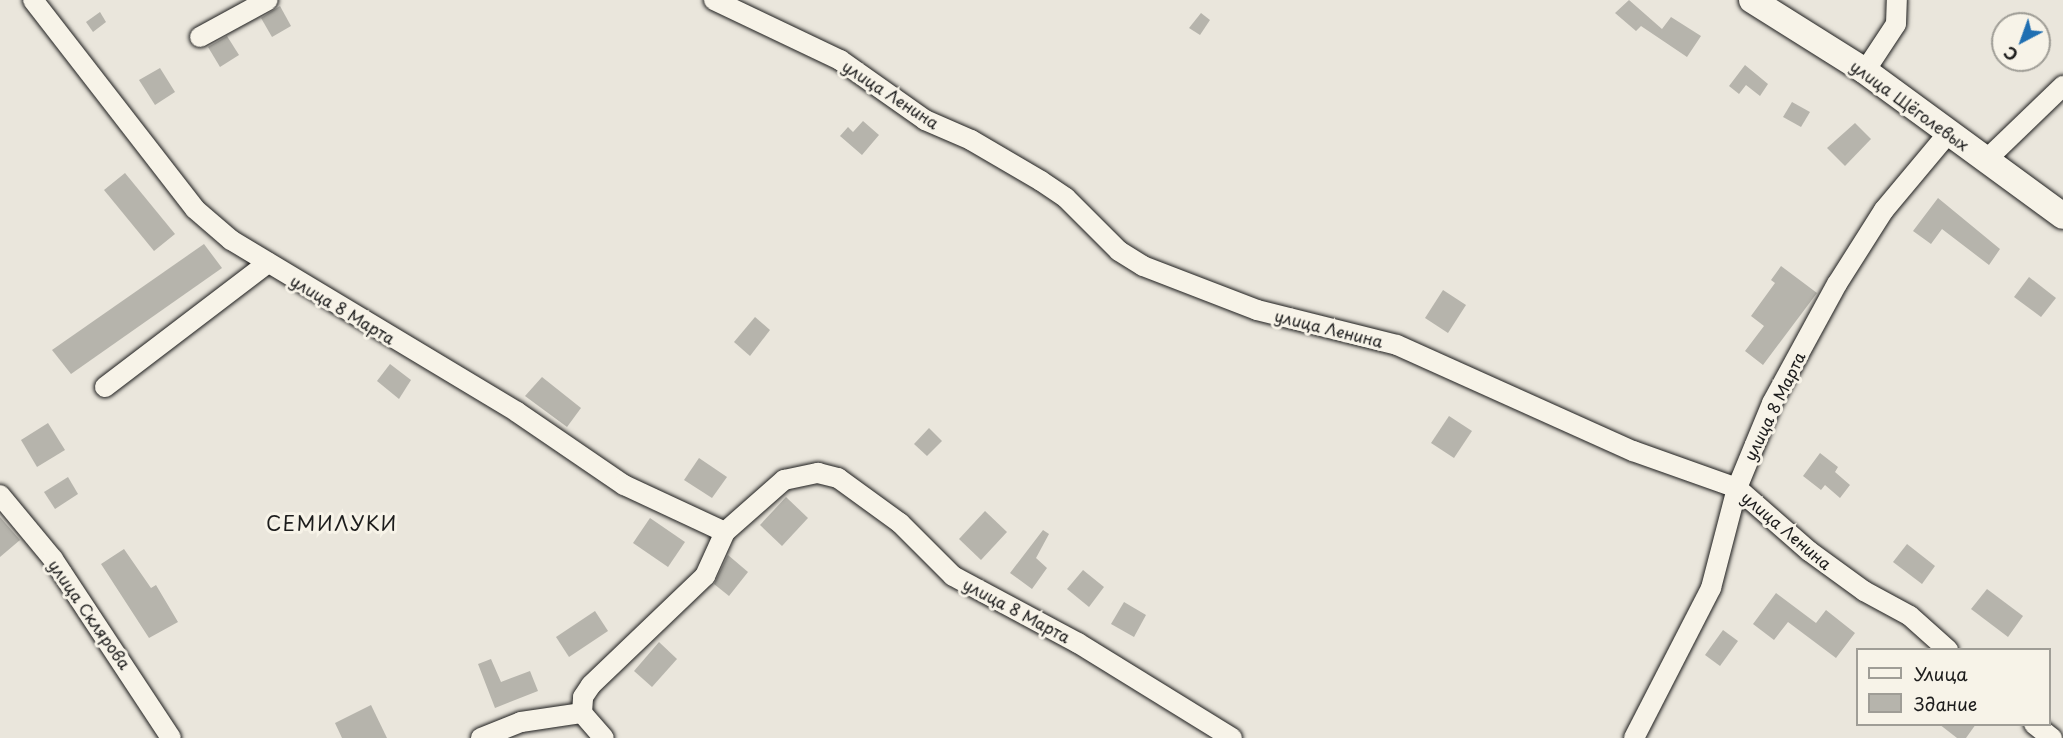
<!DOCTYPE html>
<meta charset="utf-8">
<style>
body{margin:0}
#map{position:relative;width:2063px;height:738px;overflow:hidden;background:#eae6dc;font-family:"Playpen Sans",sans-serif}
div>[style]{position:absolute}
.building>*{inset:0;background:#b6b4ac}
.roads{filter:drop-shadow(0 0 2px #1c1c1c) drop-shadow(0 0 2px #1c1c1c)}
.minor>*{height:20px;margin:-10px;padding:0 10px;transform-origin:10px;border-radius:10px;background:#f7f3e8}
.major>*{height:26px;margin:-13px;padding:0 13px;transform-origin:13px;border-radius:13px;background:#f7f3e8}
span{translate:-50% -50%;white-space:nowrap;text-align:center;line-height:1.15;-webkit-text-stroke:6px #f7f3e8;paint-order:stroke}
.street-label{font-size:16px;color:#1c1c1c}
.quarter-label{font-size:20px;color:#1c1c1c;letter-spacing:1.5px}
.legend{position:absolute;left:1856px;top:648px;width:195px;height:78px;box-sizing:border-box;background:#f7f3e8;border:2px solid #9f9d96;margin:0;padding:8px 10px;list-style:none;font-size:18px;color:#1c1c1c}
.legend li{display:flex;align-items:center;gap:12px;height:30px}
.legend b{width:30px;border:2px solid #9f9d96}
.north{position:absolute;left:1991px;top:12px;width:60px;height:60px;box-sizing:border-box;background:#f7f3e8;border:2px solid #9f9d96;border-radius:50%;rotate:221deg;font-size:16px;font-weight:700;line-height:24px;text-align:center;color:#1c1c1c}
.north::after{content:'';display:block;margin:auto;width:21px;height:27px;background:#1f6fb2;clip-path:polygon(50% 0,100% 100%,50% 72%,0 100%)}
</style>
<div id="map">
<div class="building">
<i style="clip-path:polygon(1629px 0,1662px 29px,1671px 17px,1701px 36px,1687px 57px,1641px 26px,1636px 31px,1615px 13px)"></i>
<i style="clip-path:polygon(280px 6px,291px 26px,272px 37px,261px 18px)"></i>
<i style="clip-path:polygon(100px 12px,106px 22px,93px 32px,86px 22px)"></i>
<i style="clip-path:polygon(1201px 13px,1210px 20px,1200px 35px,1189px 28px)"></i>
<i style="clip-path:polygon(227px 36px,239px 55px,220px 67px,208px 47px)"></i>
<i style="clip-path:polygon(1745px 65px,1768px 84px,1760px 96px,1746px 85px,1739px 94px,1729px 86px)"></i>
<i style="clip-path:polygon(160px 68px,175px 92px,155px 105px,139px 80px)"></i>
<i style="clip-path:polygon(1792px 102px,1810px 112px,1801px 127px,1783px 117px)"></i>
<i style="clip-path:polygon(863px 121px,879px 135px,862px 155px,840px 136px,848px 127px,853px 132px)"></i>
<i style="clip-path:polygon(1855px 123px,1871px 139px,1845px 166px,1827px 148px)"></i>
<i style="clip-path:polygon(125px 173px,175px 234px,154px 251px,104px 190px)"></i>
<i style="clip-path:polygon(1938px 198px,2000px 249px,1989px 265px,1942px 229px,1931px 244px,1913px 231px)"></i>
<i style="clip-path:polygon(204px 244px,222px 268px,71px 374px,52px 350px)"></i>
<i style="clip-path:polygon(1781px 266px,1817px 293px,1763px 365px,1745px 351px,1764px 326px,1751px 316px,1775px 283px,1771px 280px)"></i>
<i style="clip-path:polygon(2029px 277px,2056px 298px,2041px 317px,2014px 297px)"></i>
<i style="clip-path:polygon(1443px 290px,1466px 305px,1448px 333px,1425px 318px)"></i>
<i style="clip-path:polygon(755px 317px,770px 330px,750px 356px,734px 342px)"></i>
<i style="clip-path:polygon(390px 364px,411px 380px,399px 399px,377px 381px)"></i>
<i style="clip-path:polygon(542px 377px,581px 408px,567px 427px,525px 396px)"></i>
<i style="clip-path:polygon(1449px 416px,1472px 431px,1454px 458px,1431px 443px)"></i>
<i style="clip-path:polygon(48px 423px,65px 450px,37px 467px,21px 440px)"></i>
<i style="clip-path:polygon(929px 428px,942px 441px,927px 456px,914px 444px)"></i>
<i style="clip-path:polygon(1820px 453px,1838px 467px,1835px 472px,1850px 485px,1840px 498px,1825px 485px,1821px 490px,1803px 476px)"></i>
<i style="clip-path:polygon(699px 458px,727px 477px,712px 498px,684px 480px)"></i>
<i style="clip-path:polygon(68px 477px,78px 494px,55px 509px,44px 492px)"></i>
<i style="clip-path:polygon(786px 497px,808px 518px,782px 546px,760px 525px)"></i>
<i style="clip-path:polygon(985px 511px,1007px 532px,981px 560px,959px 539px)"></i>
<i style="clip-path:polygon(0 517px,20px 540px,0 557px)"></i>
<i style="clip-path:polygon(650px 518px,685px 542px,668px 567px,633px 543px)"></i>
<i style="clip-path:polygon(1043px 530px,1049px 534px,1036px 558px,1047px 568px,1032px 589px,1010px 573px)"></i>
<i style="clip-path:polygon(1907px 544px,1935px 566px,1922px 584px,1893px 562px)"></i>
<i style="clip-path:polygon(124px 549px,151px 588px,156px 585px,178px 622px,149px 638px,101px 564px)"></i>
<i style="clip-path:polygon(728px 555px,748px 572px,729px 596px,714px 584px)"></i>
<i style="clip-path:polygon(1083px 570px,1104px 587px,1089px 607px,1067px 589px)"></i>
<i style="clip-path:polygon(1987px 589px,2023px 616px,2008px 637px,1971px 609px)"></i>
<i style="clip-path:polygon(1776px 593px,1816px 623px,1826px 610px,1855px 633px,1836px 658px,1788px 622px,1774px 640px,1753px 624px)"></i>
<i style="clip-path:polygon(1124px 602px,1146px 615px,1134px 637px,1111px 624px)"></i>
<i style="clip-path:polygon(595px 611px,608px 631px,569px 657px,556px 637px)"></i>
<i style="clip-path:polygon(1723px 630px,1738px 641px,1720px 666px,1705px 655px)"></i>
<i style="clip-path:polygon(659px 642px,677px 659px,652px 687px,634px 671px)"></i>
<i style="clip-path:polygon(491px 659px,501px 682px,530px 671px,538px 691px,495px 708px,478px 664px)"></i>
<i style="clip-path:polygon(371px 705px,387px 738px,342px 738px,335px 723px)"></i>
<i style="clip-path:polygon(1939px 724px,1976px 724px,1966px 738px,1957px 738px)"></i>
</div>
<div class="roads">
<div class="minor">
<i style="left:33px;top:0;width:264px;rotate:52.2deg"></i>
<i style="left:195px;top:209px;width:48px;rotate:40.7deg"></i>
<i style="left:231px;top:240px;width:334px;rotate:31deg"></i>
<i style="left:517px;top:412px;width:130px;rotate:34.3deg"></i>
<i style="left:624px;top:485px;width:111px;rotate:25deg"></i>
<i style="left:714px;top:0;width:140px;rotate:25.5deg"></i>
<i style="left:840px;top:60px;width:104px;rotate:35.2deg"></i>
<i style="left:925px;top:120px;width:50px;rotate:23.5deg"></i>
<i style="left:971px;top:140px;width:81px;rotate:30.4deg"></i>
<i style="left:1041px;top:181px;width:30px;rotate:34deg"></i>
<i style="left:1066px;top:198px;width:75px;rotate:45deg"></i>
<i style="left:1119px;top:251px;width:28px;rotate:32deg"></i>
<i style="left:1143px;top:266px;width:122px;rotate:21.1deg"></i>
<i style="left:1257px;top:310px;width:144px;rotate:14deg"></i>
<i style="left:1397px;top:345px;width:259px;rotate:24.2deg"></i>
<i style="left:1633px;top:451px;width:110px;rotate:19.6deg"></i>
<i style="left:1737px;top:488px;width:96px;rotate:41.2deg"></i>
<i style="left:1809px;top:551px;width:68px;rotate:36deg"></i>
<i style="left:1864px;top:591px;width:52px;rotate:28.5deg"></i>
<i style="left:1910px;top:616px;width:51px;rotate:41.8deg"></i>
<i style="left:200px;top:37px;width:77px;rotate:-28.6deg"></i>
<i style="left:1865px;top:71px;width:56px;rotate:-56.6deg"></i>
<i style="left:1896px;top:24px;width:24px;rotate:-88deg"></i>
<i style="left:1986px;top:160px;width:107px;rotate:-43.9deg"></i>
<i style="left:105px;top:387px;width:205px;rotate:-37.3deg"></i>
<i style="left:0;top:495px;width:83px;rotate:50.4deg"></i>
<i style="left:53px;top:559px;width:214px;rotate:56.6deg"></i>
<i style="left:582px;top:713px;width:16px;rotate:-86deg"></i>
<i style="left:583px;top:697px;width:14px;rotate:-56deg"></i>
<i style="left:591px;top:685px;width:158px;rotate:-43.7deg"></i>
<i style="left:705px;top:576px;width:48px;rotate:-65.6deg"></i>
<i style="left:725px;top:532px;width:79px;rotate:-41.4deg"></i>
<i style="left:784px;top:480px;width:35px;rotate:-12deg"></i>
<i style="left:818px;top:473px;width:21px;rotate:14deg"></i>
<i style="left:838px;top:478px;width:77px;rotate:36deg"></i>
<i style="left:900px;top:523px;width:75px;rotate:45deg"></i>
<i style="left:953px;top:576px;width:142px;rotate:28.2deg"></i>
<i style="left:1078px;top:643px;width:181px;rotate:31.7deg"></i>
<i style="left:582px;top:713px;width:33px;rotate:49deg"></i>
<i style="left:2034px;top:724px;width:23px;rotate:38deg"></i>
<i style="left:481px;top:738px;width:43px;rotate:-21.8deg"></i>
<i style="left:521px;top:722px;width:62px;rotate:-8.4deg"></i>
<i style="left:1634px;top:738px;width:169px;rotate:-62.8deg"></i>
<i style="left:1711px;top:588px;width:103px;rotate:-75.4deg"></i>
<i style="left:1737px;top:488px;width:92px;rotate:-67.6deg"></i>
<i style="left:1772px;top:403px;width:136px;rotate:-61.4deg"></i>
<i style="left:1837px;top:284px;width:88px;rotate:-57.6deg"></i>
<i style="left:1884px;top:210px;width:103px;rotate:-50.1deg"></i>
</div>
<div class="major">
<i style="left:1752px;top:0;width:133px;rotate:32.1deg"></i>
<i style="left:1865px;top:71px;width:245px;rotate:36.2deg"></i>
</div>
</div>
<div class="street-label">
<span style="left:891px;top:94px;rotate:33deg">улица Ленина</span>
<span style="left:1910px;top:105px;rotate:36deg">улица Щёголевых</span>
<span style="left:343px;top:309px;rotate:31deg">улица 8 Марта</span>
<span style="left:1329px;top:328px;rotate:14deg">улица Ленина</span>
<span style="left:1774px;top:406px;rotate:-64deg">улица 8 Марта</span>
<span style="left:1787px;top:530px;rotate:40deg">улица Ленина</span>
<span style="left:1017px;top:610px;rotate:28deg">улица 8 Марта</span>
<span style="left:90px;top:614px;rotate:55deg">улица Склярова</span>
</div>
<div class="quarter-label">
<span style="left:332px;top:523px">СЕМИЛУКИ</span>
</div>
<ul class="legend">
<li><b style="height:8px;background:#f7f3e8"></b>Улица</li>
<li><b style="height:16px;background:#b6b4ac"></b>Здание</li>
</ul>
<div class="north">С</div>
</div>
